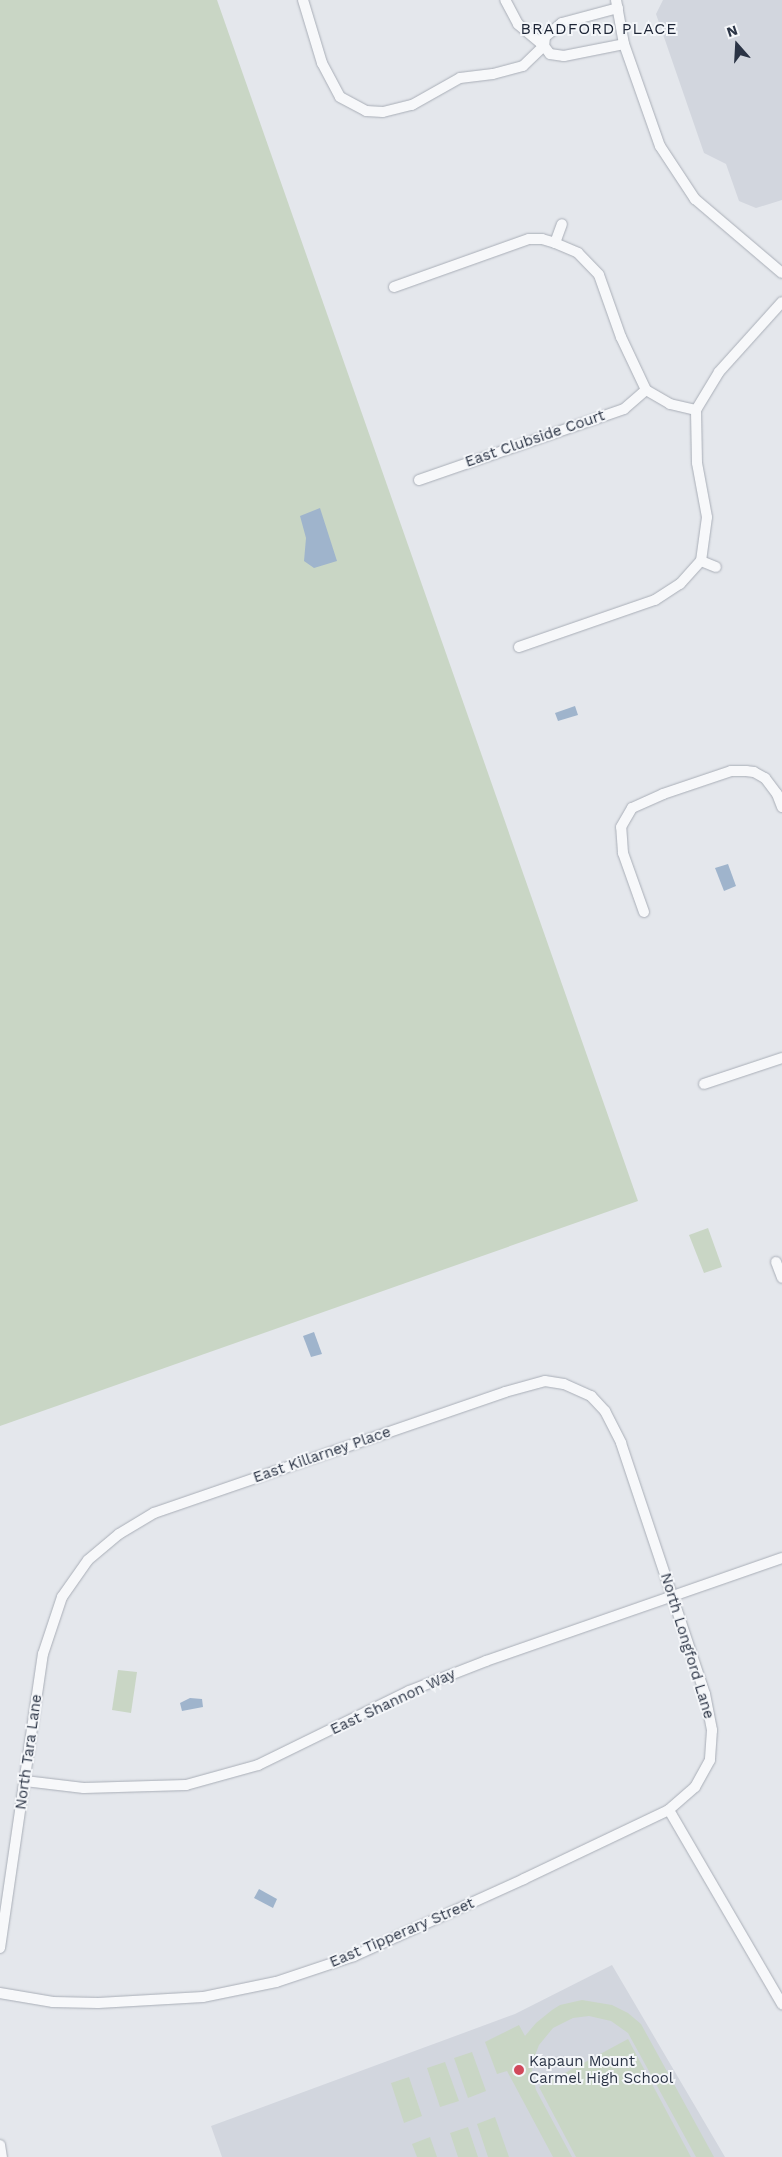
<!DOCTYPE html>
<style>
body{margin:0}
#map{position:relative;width:782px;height:2157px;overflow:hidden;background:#e4e7ec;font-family:"Work Sans",sans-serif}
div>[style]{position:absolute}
.built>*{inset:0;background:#d2d6de}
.green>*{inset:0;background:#c9d6c5}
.water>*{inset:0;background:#9fb4cc}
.roads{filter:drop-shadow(0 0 1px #a9aeb7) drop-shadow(0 0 1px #a9aeb7)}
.street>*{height:10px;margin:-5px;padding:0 5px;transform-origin:5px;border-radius:5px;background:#f7f8fa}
.dots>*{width:14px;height:14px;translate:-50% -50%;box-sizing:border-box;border:2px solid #f4f6f9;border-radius:50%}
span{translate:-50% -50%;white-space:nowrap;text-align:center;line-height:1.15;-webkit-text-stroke:4px #f4f6f9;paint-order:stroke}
.street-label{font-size:15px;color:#2b3445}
.poi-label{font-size:15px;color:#2b3445}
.left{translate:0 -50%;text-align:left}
.neighbourhood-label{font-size:16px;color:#1d2536;letter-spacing:1px}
.north{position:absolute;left:712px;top:20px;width:50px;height:50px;-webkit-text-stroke:4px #f4f6f9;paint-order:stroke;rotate:341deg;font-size:14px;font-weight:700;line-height:20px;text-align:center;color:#2b3445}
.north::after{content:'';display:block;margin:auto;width:18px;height:22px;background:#2b3445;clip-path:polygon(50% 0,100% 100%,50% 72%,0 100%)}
</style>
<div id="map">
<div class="built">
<i style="clip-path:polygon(663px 0,782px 0,782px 200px,756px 208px,739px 201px,726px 164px,704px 153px,656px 14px)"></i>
<i style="clip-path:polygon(612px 1965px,725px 2157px,222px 2157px,211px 2126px,515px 2014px)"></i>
</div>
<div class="green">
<i style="clip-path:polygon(0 0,217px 0,638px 1201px,0 1426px)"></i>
<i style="clip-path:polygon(708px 1228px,722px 1267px,704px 1273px,689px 1235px)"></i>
<i style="clip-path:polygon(118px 1670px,137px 1672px,131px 1713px,112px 1710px)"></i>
<i style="clip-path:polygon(582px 2000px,612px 2005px,628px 2013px,641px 2024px,714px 2157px,696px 2157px,628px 2033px,611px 2021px,589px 2016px,573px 2018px,553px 2028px,539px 2045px,534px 2058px,532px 2072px,536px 2090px,572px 2157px,553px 2157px,507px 2071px,497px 2074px,485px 2042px,519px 2025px,525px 2036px,536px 2023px,552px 2010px,560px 2005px)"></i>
<i style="clip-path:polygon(628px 2039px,691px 2157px,576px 2157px,539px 2087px)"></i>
<i style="clip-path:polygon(472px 2052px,486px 2091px,468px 2098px,454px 2058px)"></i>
<i style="clip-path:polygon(445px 2062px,459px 2101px,440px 2107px,427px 2068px)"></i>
<i style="clip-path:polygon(409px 2077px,422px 2116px,404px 2123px,391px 2083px)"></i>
<i style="clip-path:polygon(495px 2117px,509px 2157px,488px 2157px,477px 2124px)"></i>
<i style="clip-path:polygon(468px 2127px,478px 2157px,458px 2157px,450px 2133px)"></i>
<i style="clip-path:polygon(430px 2137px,437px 2157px,417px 2157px,412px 2144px)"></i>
</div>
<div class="water">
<i style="clip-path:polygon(320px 508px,337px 561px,314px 568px,304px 561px,306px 538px,300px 516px)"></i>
<i style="clip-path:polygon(575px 706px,578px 715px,558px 721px,555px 713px)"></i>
<i style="clip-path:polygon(728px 864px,736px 886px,724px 891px,715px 868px)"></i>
<i style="clip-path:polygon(314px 1332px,322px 1354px,311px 1357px,303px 1336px)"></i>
<i style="clip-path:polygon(190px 1698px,202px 1699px,203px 1707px,182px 1711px,180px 1703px)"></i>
<i style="clip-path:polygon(259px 1889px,277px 1899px,273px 1908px,254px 1898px)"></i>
</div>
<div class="roads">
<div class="street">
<i style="left:303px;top:0;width:66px;rotate:73.2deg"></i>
<i style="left:322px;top:63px;width:38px;rotate:62deg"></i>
<i style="left:340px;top:97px;width:30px;rotate:28deg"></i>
<i style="left:366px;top:111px;width:17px;rotate:3deg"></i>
<i style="left:383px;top:112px;width:30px;rotate:-14deg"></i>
<i style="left:412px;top:105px;width:55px;rotate:-29.4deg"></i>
<i style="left:460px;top:78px;width:33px;rotate:-7deg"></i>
<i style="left:493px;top:74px;width:31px;rotate:-15deg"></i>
<i style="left:523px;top:66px;width:29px;rotate:-44deg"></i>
<i style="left:544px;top:46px;width:34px;rotate:-140deg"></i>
<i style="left:518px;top:24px;width:27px;rotate:-118deg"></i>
<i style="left:616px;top:0;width:45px;rotate:79.7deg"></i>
<i style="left:624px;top:44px;width:108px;rotate:70.6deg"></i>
<i style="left:660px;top:146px;width:64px;rotate:56.6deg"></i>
<i style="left:695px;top:199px;width:114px;rotate:40.4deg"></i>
<i style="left:618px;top:8px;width:58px;rotate:165deg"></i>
<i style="left:562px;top:23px;width:22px;rotate:141deg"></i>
<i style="left:545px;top:37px;width:9px;rotate:96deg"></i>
<i style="left:544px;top:46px;width:10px;rotate:53deg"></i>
<i style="left:550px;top:54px;width:14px;rotate:8deg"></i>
<i style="left:564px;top:56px;width:61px;rotate:-11.3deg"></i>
<i style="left:555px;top:243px;width:20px;rotate:-70deg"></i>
<i style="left:394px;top:287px;width:143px;rotate:-19.6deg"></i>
<i style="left:529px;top:239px;width:13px"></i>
<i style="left:542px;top:239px;width:14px;rotate:17deg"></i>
<i style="left:555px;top:243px;width:25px;rotate:23deg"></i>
<i style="left:578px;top:253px;width:30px;rotate:46deg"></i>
<i style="left:599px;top:275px;width:66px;rotate:70.5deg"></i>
<i style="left:621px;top:337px;width:59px;rotate:64.7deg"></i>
<i style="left:646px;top:390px;width:28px;rotate:30deg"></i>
<i style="left:670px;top:404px;width:27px;rotate:13deg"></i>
<i style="left:419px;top:480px;width:217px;rotate:-19.1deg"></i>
<i style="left:624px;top:409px;width:29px;rotate:-41deg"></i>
<i style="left:701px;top:561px;width:16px;rotate:22deg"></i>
<i style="left:519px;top:647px;width:144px;rotate:-19.1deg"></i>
<i style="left:655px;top:600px;width:30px;rotate:-33deg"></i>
<i style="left:680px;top:584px;width:31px;rotate:-48deg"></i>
<i style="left:701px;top:561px;width:44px;rotate:-82.2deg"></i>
<i style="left:707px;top:517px;width:55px;rotate:-100.5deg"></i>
<i style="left:697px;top:463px;width:53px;rotate:-91.1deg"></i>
<i style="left:696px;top:410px;width:44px;rotate:-58.8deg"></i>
<i style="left:719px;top:372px;width:94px;rotate:-48deg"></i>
<i style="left:644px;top:912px;width:63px;rotate:-109.6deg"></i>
<i style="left:623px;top:853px;width:26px;rotate:-94deg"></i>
<i style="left:621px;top:827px;width:22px;rotate:-60deg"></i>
<i style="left:632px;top:808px;width:34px;rotate:-24deg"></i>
<i style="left:663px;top:794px;width:72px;rotate:-18.7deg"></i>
<i style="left:731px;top:771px;width:15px"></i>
<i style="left:746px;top:771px;width:8px;rotate:7deg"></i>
<i style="left:754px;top:772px;width:13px;rotate:29deg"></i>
<i style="left:765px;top:778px;width:20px;rotate:53deg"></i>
<i style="left:777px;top:794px;width:14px;rotate:69deg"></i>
<i style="left:704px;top:1084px;width:82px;rotate:-18.4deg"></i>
<i style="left:776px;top:1262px;width:17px;rotate:69deg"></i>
<i style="left:25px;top:1781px;width:59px;rotate:6.8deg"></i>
<i style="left:84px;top:1788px;width:102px;rotate:-1.7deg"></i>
<i style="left:186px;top:1785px;width:75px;rotate:-15.5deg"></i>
<i style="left:258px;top:1765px;width:168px;rotate:-26.1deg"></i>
<i style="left:409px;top:1691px;width:83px;rotate:-21.3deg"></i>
<i style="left:486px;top:1661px;width:313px;rotate:-19.2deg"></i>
<i style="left:669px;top:1810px;width:225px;rotate:59.8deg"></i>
<i style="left:0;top:1948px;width:297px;rotate:-81.7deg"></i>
<i style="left:43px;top:1654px;width:60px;rotate:-71.6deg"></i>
<i style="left:62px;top:1597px;width:45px;rotate:-54.9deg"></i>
<i style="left:88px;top:1560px;width:40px;rotate:-40deg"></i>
<i style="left:119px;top:1534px;width:41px;rotate:-31deg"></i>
<i style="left:154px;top:1513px;width:371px;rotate:-19deg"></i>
<i style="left:505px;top:1392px;width:41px;rotate:-15.4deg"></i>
<i style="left:545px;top:1381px;width:19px;rotate:9deg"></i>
<i style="left:564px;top:1384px;width:30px;rotate:24deg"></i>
<i style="left:591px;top:1396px;width:21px;rotate:47deg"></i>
<i style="left:605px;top:1411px;width:36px;rotate:63deg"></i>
<i style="left:621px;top:1443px;width:265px;rotate:71.5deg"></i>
<i style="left:705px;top:1694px;width:37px;rotate:79deg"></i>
<i style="left:712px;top:1730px;width:30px;rotate:94deg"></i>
<i style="left:710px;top:1760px;width:31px;rotate:119deg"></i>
<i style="left:695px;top:1787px;width:35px;rotate:139deg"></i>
<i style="left:669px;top:1810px;width:161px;rotate:154.6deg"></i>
<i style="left:524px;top:1879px;width:187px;rotate:155.6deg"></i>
<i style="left:354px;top:1956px;width:82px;rotate:161.6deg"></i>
<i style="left:276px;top:1982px;width:75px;rotate:168.4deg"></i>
<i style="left:203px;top:1997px;width:105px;rotate:176.7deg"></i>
<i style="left:98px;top:2003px;width:45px;rotate:-178.7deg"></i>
<i style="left:53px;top:2002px;width:54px;rotate:-170.4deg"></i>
<i style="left:0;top:2145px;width:12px;rotate:81deg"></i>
</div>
</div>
<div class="dots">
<i style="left:519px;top:2070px;background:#d1495b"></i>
</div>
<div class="street-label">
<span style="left:535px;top:439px;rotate:-19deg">East Clubside Court</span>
<span style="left:322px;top:1455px;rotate:-19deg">East Killarney Place</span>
<span style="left:687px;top:1646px;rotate:73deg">North Longford Lane</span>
<span style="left:393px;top:1702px;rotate:-25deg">East Shannon Way</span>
<span style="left:29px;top:1752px;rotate:-82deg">North Tara Lane</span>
<span style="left:402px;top:1933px;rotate:-23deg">East Tipperary Street</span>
</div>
<div class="poi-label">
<span class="left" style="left:529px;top:2070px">Kapaun Mount<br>Carmel High School</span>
</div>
<div class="neighbourhood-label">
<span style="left:599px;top:29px">BRADFORD PLACE</span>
</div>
<div class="north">N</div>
</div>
